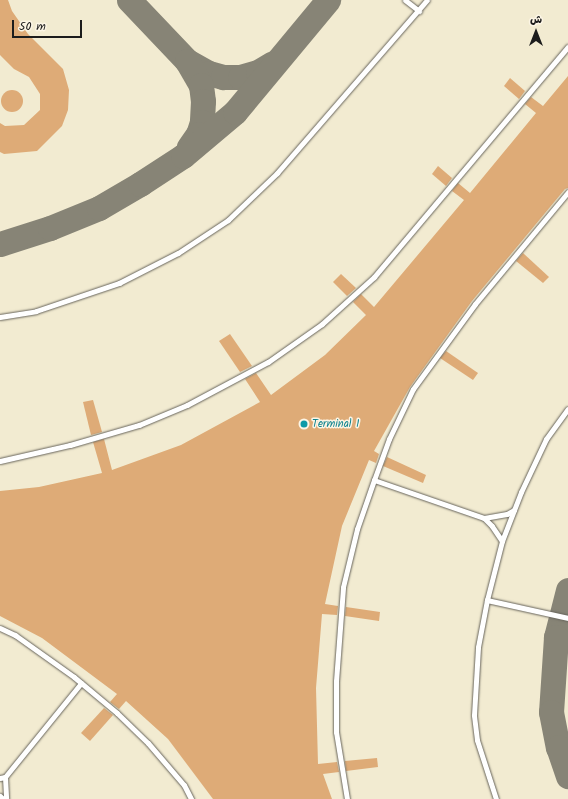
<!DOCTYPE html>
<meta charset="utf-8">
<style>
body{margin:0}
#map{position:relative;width:568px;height:799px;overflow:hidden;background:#f2ebd1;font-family:Kalam,"Playpen Sans Arabic",sans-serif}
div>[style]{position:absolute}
.taxiway>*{height:25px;margin:-12.5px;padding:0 12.5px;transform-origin:12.5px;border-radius:12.5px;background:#878476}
.building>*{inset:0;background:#deab77}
.round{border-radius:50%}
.roads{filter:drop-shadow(0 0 1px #67645b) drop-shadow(0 0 1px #67645b)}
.service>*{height:5px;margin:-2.5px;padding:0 2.5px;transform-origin:2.5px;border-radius:2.5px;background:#fff}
.dots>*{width:11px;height:11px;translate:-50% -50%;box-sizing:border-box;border:2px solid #fcf5e5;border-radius:50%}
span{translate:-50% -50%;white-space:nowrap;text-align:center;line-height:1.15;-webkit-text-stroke:3px #fcf5e5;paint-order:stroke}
.culture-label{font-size:11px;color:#0d838f}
.left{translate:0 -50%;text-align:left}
.north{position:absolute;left:516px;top:12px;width:40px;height:40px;-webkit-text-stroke:3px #fcf5e5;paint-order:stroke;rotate:0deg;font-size:11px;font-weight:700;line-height:16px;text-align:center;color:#1c1c1c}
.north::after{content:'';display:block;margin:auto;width:14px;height:18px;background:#1c1c1c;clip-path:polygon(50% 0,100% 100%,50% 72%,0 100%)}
.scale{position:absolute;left:12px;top:20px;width:70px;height:18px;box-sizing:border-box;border:2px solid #1c1c1c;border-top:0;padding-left:5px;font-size:12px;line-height:14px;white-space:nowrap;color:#1c1c1c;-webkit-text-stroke:3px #fcf5e5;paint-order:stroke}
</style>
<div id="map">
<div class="taxiway">
<i style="left:129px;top:0;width:84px;rotate:46.4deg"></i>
<i style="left:187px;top:61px;width:25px;rotate:29deg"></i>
<i style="left:209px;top:73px;width:15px;rotate:16deg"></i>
<i style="left:223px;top:77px;width:17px"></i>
<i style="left:240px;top:77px;width:19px;rotate:-16deg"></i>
<i style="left:258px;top:72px;width:17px;rotate:-31deg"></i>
<i style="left:187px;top:61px;width:28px;rotate:60deg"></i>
<i style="left:201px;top:85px;width:16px;rotate:83deg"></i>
<i style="left:203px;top:101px;width:21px;rotate:93deg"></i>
<i style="left:202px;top:122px;width:13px;rotate:108deg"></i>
<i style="left:198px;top:134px;width:16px;rotate:125deg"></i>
<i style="left:0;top:244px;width:52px;rotate:-17.7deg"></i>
<i style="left:50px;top:228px;width:53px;rotate:-22.2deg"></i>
<i style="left:99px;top:208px;width:48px;rotate:-30.3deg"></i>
<i style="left:140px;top:184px;width:51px;rotate:-33.1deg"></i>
<i style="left:183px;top:156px;width:68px;rotate:-40.2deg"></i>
<i style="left:235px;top:112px;width:146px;rotate:-50.3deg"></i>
<i style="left:568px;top:590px;width:49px;rotate:104.3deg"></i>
<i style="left:556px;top:637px;width:75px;rotate:93.8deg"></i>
<i style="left:551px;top:712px;width:36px;rotate:79deg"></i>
<i style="left:558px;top:747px;width:31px;rotate:71deg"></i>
</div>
<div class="building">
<i style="clip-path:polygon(0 0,8px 0,12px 11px,28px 34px,63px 69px,69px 90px,68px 110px,62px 126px,37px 151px,4px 154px,0 152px,0 123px,5px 126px,24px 125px,40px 110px,40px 94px,29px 77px,14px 69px,0 55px)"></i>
<i style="clip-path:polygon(568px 76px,568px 188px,565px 189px,472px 301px,410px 387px,374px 451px,379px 454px,376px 463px,369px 460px,342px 526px,325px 604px,338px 606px,337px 615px,322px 614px,316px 688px,318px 764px,337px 762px,339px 772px,323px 774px,332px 799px,213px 799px,168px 739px,126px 701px,119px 709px,110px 702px,117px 694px,42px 638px,0 616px,0 491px,39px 487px,102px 473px,93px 442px,104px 439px,112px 470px,181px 445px,260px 402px,245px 379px,256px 373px,271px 395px,325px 355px,366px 315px,353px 302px,361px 294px,374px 307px,464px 200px,452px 191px,458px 183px,470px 193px,536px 113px,525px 104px,531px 97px,543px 106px)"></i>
<i style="clip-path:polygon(510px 78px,525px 91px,519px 99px,504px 86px)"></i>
<i class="round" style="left:1px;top:90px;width:22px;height:22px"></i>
<i style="clip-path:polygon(438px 166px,452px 178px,446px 186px,432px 174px)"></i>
<i style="clip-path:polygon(523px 253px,549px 277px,543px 283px,516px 261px)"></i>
<i style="clip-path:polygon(341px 274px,356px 288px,347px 296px,333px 282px)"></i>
<i style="clip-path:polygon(230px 334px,252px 366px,240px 372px,219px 341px)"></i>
<i style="clip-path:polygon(446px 351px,478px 373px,473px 380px,440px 358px)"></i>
<i style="clip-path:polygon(93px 400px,102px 432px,91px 435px,83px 402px)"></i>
<i style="clip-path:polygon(387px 457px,426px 475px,423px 483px,383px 466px)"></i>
<i style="clip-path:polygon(346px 607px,380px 612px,379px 621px,345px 616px)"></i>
<i style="clip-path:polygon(104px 708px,113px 715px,90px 741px,81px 733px)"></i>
<i style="clip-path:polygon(377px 758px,378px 767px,346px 771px,345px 761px)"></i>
</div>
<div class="roads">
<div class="service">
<i style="left:405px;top:0;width:18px;rotate:38deg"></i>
<i style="left:0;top:317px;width:36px;rotate:-9deg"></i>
<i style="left:36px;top:311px;width:88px;rotate:-18.6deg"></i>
<i style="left:119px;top:283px;width:66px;rotate:-27deg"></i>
<i style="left:178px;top:253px;width:60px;rotate:-33.4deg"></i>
<i style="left:228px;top:220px;width:68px;rotate:-43.8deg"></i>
<i style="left:277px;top:173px;width:229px;rotate:-49.1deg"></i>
<i style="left:0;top:461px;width:72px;rotate:-12.9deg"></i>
<i style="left:70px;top:445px;width:72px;rotate:-16.2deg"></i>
<i style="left:139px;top:425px;width:52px;rotate:-22.6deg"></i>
<i style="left:187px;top:405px;width:92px;rotate:-28deg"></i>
<i style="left:268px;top:362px;width:66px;rotate:-35.1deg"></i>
<i style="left:322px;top:324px;width:70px;rotate:-42.1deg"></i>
<i style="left:374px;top:277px;width:301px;rotate:-49.9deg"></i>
<i style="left:374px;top:480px;width:116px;rotate:19.1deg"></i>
<i style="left:502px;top:541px;width:18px;rotate:-124deg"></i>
<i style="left:492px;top:526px;width:11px;rotate:-135deg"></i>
<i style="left:484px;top:518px;width:23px;rotate:-10deg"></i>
<i style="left:507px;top:514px;width:8px;rotate:-30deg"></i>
<i style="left:487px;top:600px;width:83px;rotate:12.5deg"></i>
<i style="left:0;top:628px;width:17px;rotate:25deg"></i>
<i style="left:15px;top:635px;width:72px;rotate:35.4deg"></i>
<i style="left:74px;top:677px;width:56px;rotate:39.9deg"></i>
<i style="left:117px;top:713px;width:43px;rotate:44.1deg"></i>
<i style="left:148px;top:743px;width:55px;rotate:49.4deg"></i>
<i style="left:184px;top:785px;width:16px;rotate:63deg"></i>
<i style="left:5px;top:777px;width:121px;rotate:-51deg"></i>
<i style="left:0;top:778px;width:5px;rotate:-11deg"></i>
<i style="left:5px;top:777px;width:22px;rotate:87deg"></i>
<i style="left:0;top:796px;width:4px;rotate:45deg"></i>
<i style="left:347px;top:799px;width:68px;rotate:-99.3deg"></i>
<i style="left:336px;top:732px;width:51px;rotate:-90deg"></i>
<i style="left:336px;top:681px;width:94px;rotate:-85.7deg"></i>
<i style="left:343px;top:587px;width:60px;rotate:-76.4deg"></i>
<i style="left:357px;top:529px;width:52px;rotate:-70.9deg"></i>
<i style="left:374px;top:480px;width:44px;rotate:-69.9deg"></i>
<i style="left:389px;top:439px;width:55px;rotate:-64.4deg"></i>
<i style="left:413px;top:389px;width:105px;rotate:-53.9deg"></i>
<i style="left:475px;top:304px;width:146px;rotate:-50.3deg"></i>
<i style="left:496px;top:799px;width:62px;rotate:-107.9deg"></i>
<i style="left:477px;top:740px;width:25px;rotate:-97deg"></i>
<i style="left:474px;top:715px;width:68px;rotate:-86.6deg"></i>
<i style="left:478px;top:647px;width:48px;rotate:-79.2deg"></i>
<i style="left:487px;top:600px;width:61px;rotate:-75.7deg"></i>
<i style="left:502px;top:541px;width:53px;rotate:-68.8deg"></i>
<i style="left:521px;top:492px;width:59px;rotate:-64.7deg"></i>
<i style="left:546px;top:439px;width:37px;rotate:-54deg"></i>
</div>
</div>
<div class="dots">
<i style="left:304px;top:424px;background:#0f9aa8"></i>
</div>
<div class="culture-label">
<span class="left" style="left:312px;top:424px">Terminal 1</span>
</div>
<div class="north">ش</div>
<div class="scale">50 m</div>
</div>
